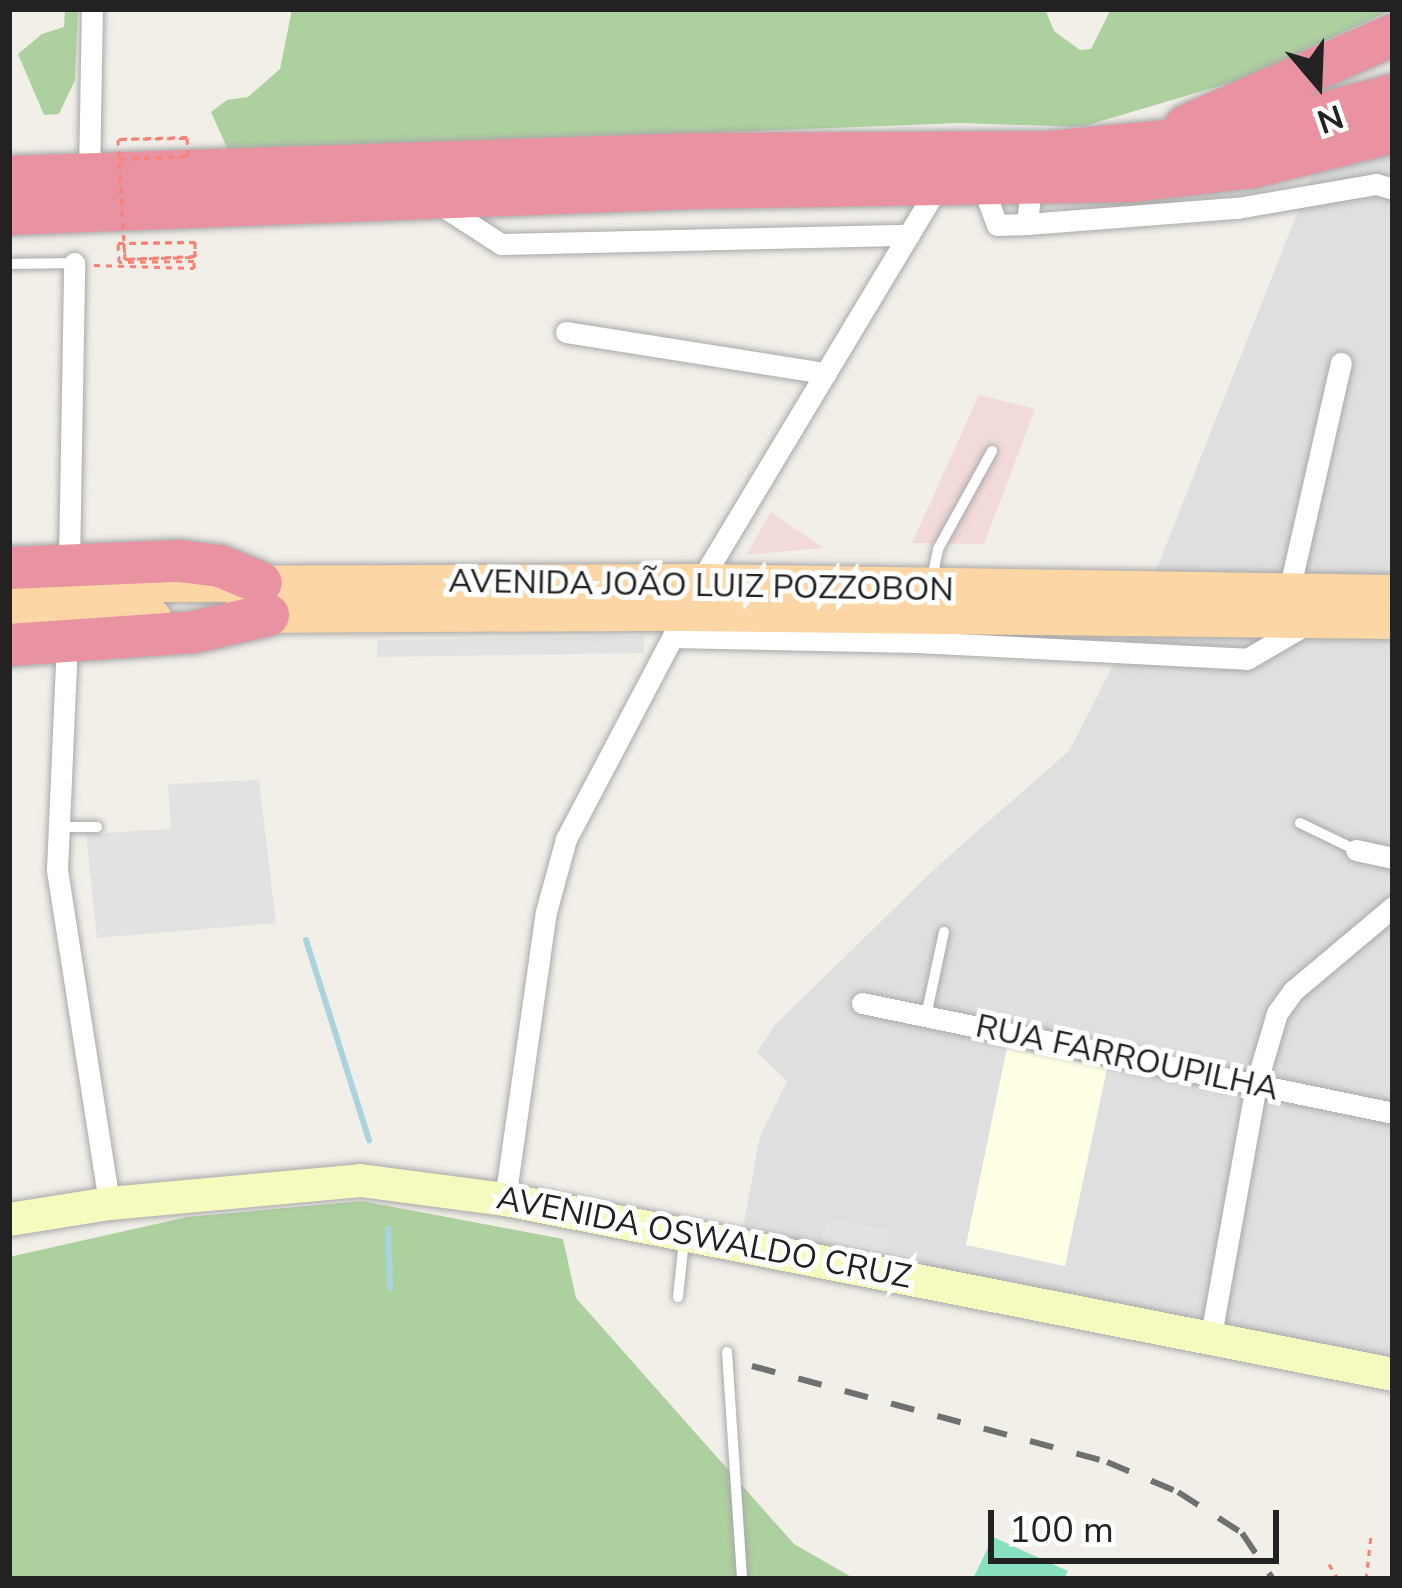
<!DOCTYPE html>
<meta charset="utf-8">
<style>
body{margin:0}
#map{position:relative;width:1402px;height:1588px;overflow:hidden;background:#f2efe9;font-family:"Nunito Sans",sans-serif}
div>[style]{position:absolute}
.residential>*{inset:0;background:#e0dfdf}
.commercial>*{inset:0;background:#f2dad9}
.education>*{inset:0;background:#ffffe5}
.forest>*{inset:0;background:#add19e}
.pitch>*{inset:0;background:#88e0be}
.parking>*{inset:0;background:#e2e2e2}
.stream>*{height:6px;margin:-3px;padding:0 3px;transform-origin:3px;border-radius:3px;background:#aad3df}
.path>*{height:3px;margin-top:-1.5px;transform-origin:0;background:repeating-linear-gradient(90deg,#fa8072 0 6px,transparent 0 12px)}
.roads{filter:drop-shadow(0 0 3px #a9a9a9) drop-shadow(0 0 3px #a9a9a9)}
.lane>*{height:10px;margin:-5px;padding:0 5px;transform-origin:5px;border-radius:5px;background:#fff}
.street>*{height:21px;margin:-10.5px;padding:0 10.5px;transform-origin:10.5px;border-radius:10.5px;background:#fff}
.secondary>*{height:33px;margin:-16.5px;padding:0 16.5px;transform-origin:16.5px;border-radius:16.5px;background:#f7fabf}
.primary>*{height:36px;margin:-18px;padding:0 18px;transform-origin:18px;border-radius:18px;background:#fcd6a4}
.highway>*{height:42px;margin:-21px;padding:0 21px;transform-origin:21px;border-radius:21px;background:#e892a2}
.rail>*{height:6px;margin-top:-3px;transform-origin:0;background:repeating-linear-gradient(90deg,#707070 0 24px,transparent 0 48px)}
.path-bridge>*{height:3px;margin-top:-1.5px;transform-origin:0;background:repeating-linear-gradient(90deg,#fa8072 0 6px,transparent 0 12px)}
span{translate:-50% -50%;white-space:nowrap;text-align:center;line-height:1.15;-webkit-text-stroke:10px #fff;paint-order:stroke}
.street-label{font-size:33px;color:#222}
.frame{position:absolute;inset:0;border:12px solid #222;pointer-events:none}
.north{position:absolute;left:1258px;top:24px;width:120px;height:120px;-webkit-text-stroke:9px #fff;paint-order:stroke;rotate:161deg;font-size:33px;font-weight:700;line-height:48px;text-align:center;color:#222}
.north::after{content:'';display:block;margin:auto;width:42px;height:54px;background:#222;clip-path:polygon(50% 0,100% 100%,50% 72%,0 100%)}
.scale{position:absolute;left:988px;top:1510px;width:291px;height:54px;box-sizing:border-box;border:6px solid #222;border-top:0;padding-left:15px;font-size:36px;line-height:42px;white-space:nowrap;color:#222;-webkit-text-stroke:9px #fff;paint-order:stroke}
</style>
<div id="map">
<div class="residential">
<i style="clip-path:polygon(1393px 114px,1393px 1374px,740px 1244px,760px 1136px,787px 1081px,757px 1052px,775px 1025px,941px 863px,1069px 751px,1137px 619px,1328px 135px)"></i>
</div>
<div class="commercial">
<i style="clip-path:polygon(979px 395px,1035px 409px,984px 544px,912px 543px)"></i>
<i style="clip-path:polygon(771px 512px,824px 548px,746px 555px)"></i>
</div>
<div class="education">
<i style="clip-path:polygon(1007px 1048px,1107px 1068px,1065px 1266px,966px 1245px)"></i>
</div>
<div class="forest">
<i style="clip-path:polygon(65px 9px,78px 9px,75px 80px,59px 114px,44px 115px,18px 54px,42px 34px,64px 27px)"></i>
<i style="clip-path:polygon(292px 9px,1045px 9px,1054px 31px,1080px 50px,1091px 49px,1111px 9px,1393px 9px,1243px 79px,1081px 127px,960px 123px,229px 152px,211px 112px,227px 100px,248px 97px,280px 69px)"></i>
<i style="clip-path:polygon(362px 1201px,563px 1239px,576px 1298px,794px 1544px,855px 1579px,9px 1579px,9px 1257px,187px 1217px)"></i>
</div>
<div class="pitch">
<i style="clip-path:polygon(993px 1537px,1068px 1571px,1064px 1579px,973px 1579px)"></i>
</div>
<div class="parking">
<i style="clip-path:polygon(644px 636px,644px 653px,377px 657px,377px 640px)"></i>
<i style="clip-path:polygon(259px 780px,276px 923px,97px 938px,86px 834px,171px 829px,168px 784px)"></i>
<i style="clip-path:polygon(827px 1218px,891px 1232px,886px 1254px,822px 1240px)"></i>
</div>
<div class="stream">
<i style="left:306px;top:940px;width:210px;rotate:72.5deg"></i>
<i style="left:388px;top:1229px;width:59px;rotate:88.1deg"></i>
</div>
<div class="path">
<i style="left:119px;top:139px;width:68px;rotate:-0.8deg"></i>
<i style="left:118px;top:243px;width:77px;rotate:-0.7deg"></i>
<i style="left:195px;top:242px;width:14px;rotate:90deg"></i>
<i style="left:195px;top:256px;width:70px;rotate:177.5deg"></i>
<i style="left:125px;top:259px;width:16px;rotate:-94deg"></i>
<i style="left:94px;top:265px;width:100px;rotate:1.7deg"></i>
<i style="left:194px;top:268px;width:7px;rotate:-90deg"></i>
<i style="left:194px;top:261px;width:75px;rotate:179.2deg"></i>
<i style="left:119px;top:262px;width:18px;rotate:-93deg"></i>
<i style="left:1329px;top:1564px;width:17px;rotate:59deg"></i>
<i style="left:1366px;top:1579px;width:44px;rotate:-83.5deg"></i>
</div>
<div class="roads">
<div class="lane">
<i style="left:9px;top:264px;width:65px;rotate:-0.9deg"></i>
<i style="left:932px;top:578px;width:30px;rotate:-78deg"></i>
<i style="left:938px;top:549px;width:112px;rotate:-61.1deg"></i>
<i style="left:1300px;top:823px;width:62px;rotate:25.7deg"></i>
<i style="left:59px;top:827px;width:38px"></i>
<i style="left:926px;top:1016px;width:86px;rotate:-77.9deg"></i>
<i style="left:678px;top:1297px;width:57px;rotate:-84deg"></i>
<i style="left:727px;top:1352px;width:227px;rotate:86.2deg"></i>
</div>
<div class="street">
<i style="left:89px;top:176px;width:167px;rotate:-89deg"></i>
<i style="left:983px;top:187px;width:40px;rotate:69.8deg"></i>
<i style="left:997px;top:225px;width:30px;rotate:-2deg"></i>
<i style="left:1027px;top:224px;width:38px;rotate:-84deg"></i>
<i style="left:436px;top:202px;width:77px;rotate:32.9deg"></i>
<i style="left:501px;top:244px;width:408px;rotate:-1.3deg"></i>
<i style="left:1027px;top:224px;width:211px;rotate:-4.4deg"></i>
<i style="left:1237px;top:208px;width:141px;rotate:-9.8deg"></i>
<i style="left:1376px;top:184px;width:18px;rotate:16deg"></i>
<i style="left:566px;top:332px;width:263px;rotate:9deg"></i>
<i style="left:69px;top:563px;width:300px;rotate:-89deg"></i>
<i style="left:700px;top:582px;width:461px;rotate:-59deg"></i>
<i style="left:1289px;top:591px;width:234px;rotate:-77.2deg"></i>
<i style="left:673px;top:637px;width:244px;rotate:1.2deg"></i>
<i style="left:917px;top:642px;width:330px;rotate:2.9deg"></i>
<i style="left:1247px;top:659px;width:67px;rotate:-30.4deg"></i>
<i style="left:67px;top:641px;width:229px;rotate:92.5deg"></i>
<i style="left:57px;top:870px;width:337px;rotate:81.1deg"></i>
<i style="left:1356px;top:850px;width:38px;rotate:12deg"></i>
<i style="left:862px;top:1003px;width:542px;rotate:11.7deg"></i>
<i style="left:505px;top:1199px;width:290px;rotate:-81.9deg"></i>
<i style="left:546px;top:912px;width:76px;rotate:-74.7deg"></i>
<i style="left:566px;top:839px;width:240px;rotate:-62.2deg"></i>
<i style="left:1211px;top:1335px;width:255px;rotate:-79.8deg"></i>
<i style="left:1256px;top:1084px;width:74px;rotate:-73.5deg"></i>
<i style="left:1277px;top:1013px;width:29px;rotate:-54deg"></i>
<i style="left:1294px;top:990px;width:129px;rotate:-40deg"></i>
</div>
<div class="secondary">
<i style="left:9px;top:1219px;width:101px;rotate:-9.1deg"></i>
<i style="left:109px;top:1203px;width:252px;rotate:-5.2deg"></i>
<i style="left:360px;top:1180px;width:146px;rotate:7.5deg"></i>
<i style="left:505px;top:1199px;width:905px;rotate:11.15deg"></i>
</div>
<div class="primary">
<i style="left:9px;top:591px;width:151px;rotate:-2.7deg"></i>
<i style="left:160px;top:584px;width:540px;rotate:-0.21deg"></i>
<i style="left:700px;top:582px;width:693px;rotate:0.91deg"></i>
<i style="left:239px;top:615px;width:446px;rotate:-0.3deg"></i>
<i style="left:685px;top:613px;width:708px;rotate:0.65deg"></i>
<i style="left:9px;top:623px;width:144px;rotate:-2.4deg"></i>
</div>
<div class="highway">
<i style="left:1186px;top:126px;width:226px;rotate:-23.7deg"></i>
<i style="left:9px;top:177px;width:683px;rotate:-1.93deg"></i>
<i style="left:692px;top:154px;width:357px;rotate:-0.3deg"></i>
<i style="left:1049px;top:152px;width:201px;rotate:-5.4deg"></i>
<i style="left:1249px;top:133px;width:149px;rotate:-14.8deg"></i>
<i style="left:9px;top:214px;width:684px;rotate:-2.18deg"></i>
<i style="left:693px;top:188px;width:439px;rotate:-0.9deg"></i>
<i style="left:1132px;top:181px;width:122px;rotate:-6.6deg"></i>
<i style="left:1253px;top:167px;width:144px;rotate:-14deg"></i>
<i style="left:9px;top:568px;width:170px;rotate:-2.4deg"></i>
<i style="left:179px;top:561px;width:41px;rotate:7deg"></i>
<i style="left:220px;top:566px;width:44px;rotate:22.5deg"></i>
<i style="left:9px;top:645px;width:185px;rotate:-4deg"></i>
<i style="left:194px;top:632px;width:76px;rotate:-12.9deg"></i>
</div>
</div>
<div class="rail">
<i style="left:752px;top:1366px;width:368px;rotate:15.1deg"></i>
<i style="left:1107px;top:1462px;width:77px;rotate:22.9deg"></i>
<i style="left:1178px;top:1492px;width:76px;rotate:32.6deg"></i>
<i style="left:1242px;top:1533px;width:55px;rotate:56deg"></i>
</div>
<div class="path-bridge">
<i style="left:120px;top:159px;width:68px;rotate:-2.5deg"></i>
<i style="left:188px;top:156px;width:19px;rotate:-93deg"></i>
<i style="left:187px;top:137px;width:69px;rotate:178.3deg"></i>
<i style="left:118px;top:139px;width:120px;rotate:86.7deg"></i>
<i style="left:125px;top:259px;width:70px;rotate:-1.6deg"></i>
<i style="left:195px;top:257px;width:15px;rotate:-90deg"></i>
<i style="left:195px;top:242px;width:71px;rotate:179.2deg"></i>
</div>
<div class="street-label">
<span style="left:701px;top:586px;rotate:1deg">AVENIDA JOÃO LUIZ POZZOBON</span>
<span style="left:1127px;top:1058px;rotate:12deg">RUA FARROUPILHA</span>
<span style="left:704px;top:1238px;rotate:11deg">AVENIDA OSWALDO CRUZ</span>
</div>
<div class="frame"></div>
<div class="north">N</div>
<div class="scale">100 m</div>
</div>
